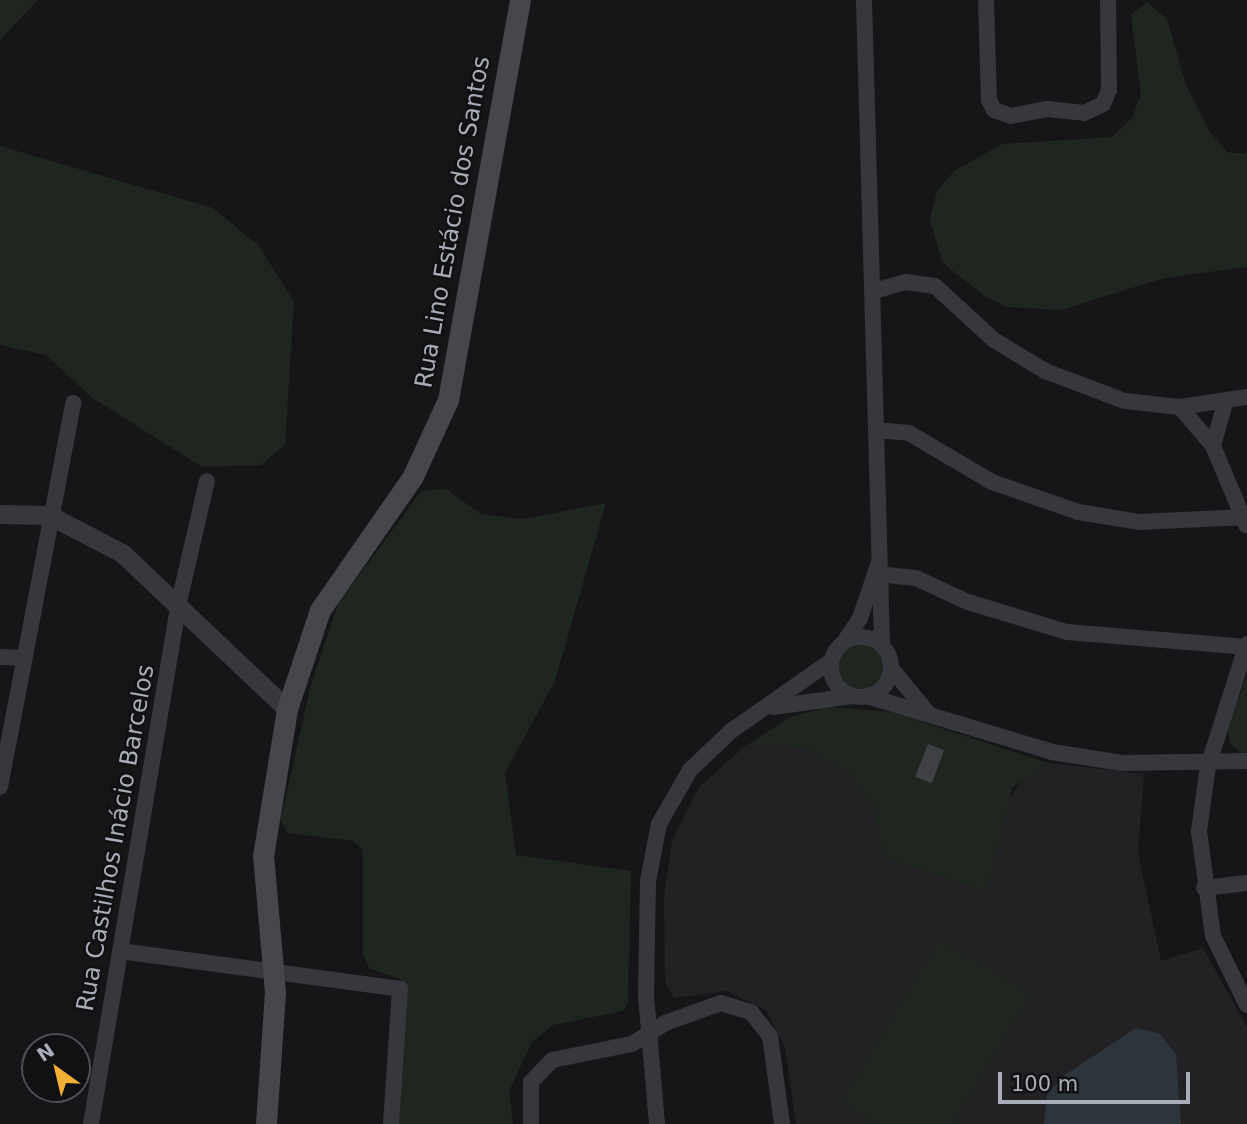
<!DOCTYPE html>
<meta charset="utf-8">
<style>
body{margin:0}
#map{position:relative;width:1247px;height:1124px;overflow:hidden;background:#161618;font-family:"DejaVu Sans",sans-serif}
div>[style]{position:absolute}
.built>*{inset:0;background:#222225}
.green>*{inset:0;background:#1e261f}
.round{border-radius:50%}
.water>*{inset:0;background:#2c353c}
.building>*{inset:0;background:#404145}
.minor>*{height:16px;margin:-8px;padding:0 8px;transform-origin:8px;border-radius:8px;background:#37383d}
.minor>.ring{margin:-8px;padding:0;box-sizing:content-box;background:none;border:16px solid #37383d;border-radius:50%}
.tertiary>*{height:19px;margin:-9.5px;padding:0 9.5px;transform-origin:9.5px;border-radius:9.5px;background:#37383d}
.secondary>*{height:21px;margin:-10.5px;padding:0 10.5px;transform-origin:10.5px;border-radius:10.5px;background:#45474d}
span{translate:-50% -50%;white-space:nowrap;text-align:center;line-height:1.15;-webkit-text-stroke:5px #111113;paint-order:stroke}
.street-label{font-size:24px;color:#a8adb8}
.north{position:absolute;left:21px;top:1033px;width:70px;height:70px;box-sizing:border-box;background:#111113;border:2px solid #4d4f55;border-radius:50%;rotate:326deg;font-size:19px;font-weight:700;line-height:28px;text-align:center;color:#a8adb8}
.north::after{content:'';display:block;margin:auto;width:24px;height:32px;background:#f2b134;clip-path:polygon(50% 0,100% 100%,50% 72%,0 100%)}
.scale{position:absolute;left:998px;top:1072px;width:192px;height:32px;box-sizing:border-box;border:4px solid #a8adb8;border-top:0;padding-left:9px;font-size:21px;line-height:24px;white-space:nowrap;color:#a8adb8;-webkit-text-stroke:5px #111113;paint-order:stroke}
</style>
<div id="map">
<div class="built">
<i style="clip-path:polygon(771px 744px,811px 749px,850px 774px,874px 808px,884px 858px,1008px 802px,1026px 773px,1048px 763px,1144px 774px,1138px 853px,1161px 961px,1203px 948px,1247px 1027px,1247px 1124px,796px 1124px,785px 1048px,766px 1010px,727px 991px,674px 998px,665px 982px,664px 896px,672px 841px,699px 787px,743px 748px)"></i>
</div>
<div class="green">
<i style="clip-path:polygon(0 0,38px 0,0 40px)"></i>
<i style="clip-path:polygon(1147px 2px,1167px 19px,1186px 85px,1210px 132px,1227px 152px,1247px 154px,1247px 267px,1164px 278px,1061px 310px,1007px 307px,983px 295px,942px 262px,930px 218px,937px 191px,954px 171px,1002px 144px,1112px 137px,1132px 118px,1141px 94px,1131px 15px)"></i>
<i style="clip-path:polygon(0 146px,213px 208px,259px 246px,294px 302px,285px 445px,261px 465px,202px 467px,91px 397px,46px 355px,0 345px)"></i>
<i style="clip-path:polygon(446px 489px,481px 514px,523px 519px,606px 503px,555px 681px,505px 773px,516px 855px,631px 871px,628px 1004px,623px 1011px,553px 1025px,532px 1042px,509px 1091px,513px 1124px,397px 1124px,408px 988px,400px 979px,369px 968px,363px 954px,363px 850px,353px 841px,287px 833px,281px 819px,310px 688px,338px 604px,421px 491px)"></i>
<i class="round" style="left:839px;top:645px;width:44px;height:44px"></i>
<i style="clip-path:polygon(1247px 676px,1247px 755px,1244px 755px,1231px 745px,1227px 729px)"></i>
<i style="clip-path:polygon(828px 707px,892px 712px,1048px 763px,1013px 787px,987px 891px,884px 858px,874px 808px,850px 774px,811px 750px,771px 744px,743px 748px,790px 717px)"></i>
<i style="clip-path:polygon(940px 940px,1031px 994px,952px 1124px,878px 1124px,841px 1102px)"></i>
</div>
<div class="water">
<i style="clip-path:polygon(1136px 1028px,1159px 1033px,1176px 1054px,1181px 1124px,1044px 1124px,1047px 1095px,1063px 1076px)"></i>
</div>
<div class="building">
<i style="clip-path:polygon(928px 744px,944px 750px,932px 783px,915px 777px)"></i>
</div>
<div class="minor">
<i style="left:864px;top:0;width:646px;rotate:88.4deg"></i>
<i style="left:986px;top:0;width:100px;rotate:88.3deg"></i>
<i style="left:989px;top:100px;width:11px;rotate:63deg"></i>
<i style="left:994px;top:110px;width:18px;rotate:19deg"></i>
<i style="left:1011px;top:116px;width:37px;rotate:-11deg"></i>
<i style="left:1047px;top:109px;width:37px;rotate:6deg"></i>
<i style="left:1084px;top:113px;width:21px;rotate:-25deg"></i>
<i style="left:1103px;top:104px;width:15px;rotate:-67deg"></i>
<i style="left:1109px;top:90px;width:90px;rotate:-90.6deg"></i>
<i style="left:874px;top:291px;width:33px;rotate:-16deg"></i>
<i style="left:906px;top:282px;width:29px;rotate:8deg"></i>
<i style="left:935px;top:286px;width:80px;rotate:42.5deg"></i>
<i style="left:994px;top:340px;width:60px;rotate:31.3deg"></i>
<i style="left:1045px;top:371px;width:85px;rotate:20.6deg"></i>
<i style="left:1125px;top:401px;width:55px;rotate:6.2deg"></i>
<i style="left:1180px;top:407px;width:68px;rotate:-8.5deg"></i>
<i style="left:1180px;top:407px;width:51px;rotate:49.8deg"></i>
<i style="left:1213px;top:446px;width:86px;rotate:67.3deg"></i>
<i style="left:876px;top:430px;width:33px;rotate:5deg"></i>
<i style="left:909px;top:433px;width:96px;rotate:30.6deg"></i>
<i style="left:992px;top:482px;width:91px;rotate:19.2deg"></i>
<i style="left:1078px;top:512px;width:63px;rotate:9.2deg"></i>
<i style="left:1140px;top:522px;width:107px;rotate:-2.7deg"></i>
<i style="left:1213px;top:446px;width:45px;rotate:-74.4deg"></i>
<i style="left:876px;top:574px;width:40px;rotate:5.7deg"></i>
<i style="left:916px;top:578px;width:57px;rotate:24.8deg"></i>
<i style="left:968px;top:602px;width:103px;rotate:16.9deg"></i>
<i style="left:1067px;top:632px;width:181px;rotate:4.8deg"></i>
<i class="ring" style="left:831px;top:637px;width:44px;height:44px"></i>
<i style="left:844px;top:642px;width:29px;rotate:-56deg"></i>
<i style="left:860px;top:618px;width:56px;rotate:-71.2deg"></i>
<i style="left:1247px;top:644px;width:128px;rotate:107.7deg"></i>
<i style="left:1208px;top:766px;width:66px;rotate:97.9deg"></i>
<i style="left:1199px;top:831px;width:106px;rotate:82.4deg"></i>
<i style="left:1213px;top:936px;width:77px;rotate:63.8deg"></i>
<i style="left:0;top:657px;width:23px;rotate:2deg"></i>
<i style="left:891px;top:668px;width:58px;rotate:50.6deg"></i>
<i style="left:867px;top:696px;width:193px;rotate:16.8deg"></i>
<i style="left:1052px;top:752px;width:71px;rotate:8.9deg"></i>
<i style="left:1122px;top:763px;width:125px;rotate:-0.9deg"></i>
<i style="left:773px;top:707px;width:80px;rotate:-7.9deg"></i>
<i style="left:0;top:787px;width:391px;rotate:-79.2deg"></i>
<i style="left:1204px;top:888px;width:43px;rotate:-6.6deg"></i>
<i style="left:120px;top:951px;width:283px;rotate:7.7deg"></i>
<i style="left:400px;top:989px;width:135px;rotate:93.8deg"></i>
<i style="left:91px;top:1124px;width:529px;rotate:-80.43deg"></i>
<i style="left:179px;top:602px;width:124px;rotate:-77deg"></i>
<i style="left:531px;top:1124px;width:42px;rotate:-90deg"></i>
<i style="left:531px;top:1082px;width:30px;rotate:-46deg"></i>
<i style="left:552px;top:1060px;width:82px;rotate:-11.3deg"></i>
<i style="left:632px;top:1044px;width:39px;rotate:-32deg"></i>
<i style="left:665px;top:1023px;width:59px;rotate:-19.7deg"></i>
<i style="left:721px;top:1003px;width:31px;rotate:17deg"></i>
<i style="left:751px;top:1012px;width:31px;rotate:52deg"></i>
<i style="left:770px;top:1036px;width:89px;rotate:82.2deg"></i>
<i style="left:657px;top:1124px;width:128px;rotate:-94.9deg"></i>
<i style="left:646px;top:996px;width:115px;rotate:-89deg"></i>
<i style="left:648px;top:881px;width:58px;rotate:-79.1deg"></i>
<i style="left:659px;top:824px;width:62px;rotate:-60.1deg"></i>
<i style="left:690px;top:770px;width:57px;rotate:-43.6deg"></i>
<i style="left:731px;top:731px;width:122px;rotate:-35deg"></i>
</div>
<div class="tertiary">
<i style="left:0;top:514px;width:49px;rotate:1.2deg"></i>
<i style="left:49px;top:515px;width:82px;rotate:27.5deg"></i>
<i style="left:122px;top:553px;width:227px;rotate:43.4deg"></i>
</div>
<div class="secondary">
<i style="left:266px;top:1124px;width:132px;rotate:-86.1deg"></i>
<i style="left:275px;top:992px;width:137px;rotate:-95deg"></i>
<i style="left:263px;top:856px;width:149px;rotate:-80.7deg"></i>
<i style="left:287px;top:709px;width:104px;rotate:-71.6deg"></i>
<i style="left:320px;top:610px;width:163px;rotate:-55.2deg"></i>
<i style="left:413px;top:476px;width:84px;rotate:-65.3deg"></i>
<i style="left:448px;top:400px;width:406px;rotate:-79.8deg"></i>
</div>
<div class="street-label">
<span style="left:453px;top:222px;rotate:-80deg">Rua Lino Estácio dos Santos</span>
<span style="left:116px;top:838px;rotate:-80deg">Rua Castilhos Inácio Barcelos</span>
</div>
<div class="north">N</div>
<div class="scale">100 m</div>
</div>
